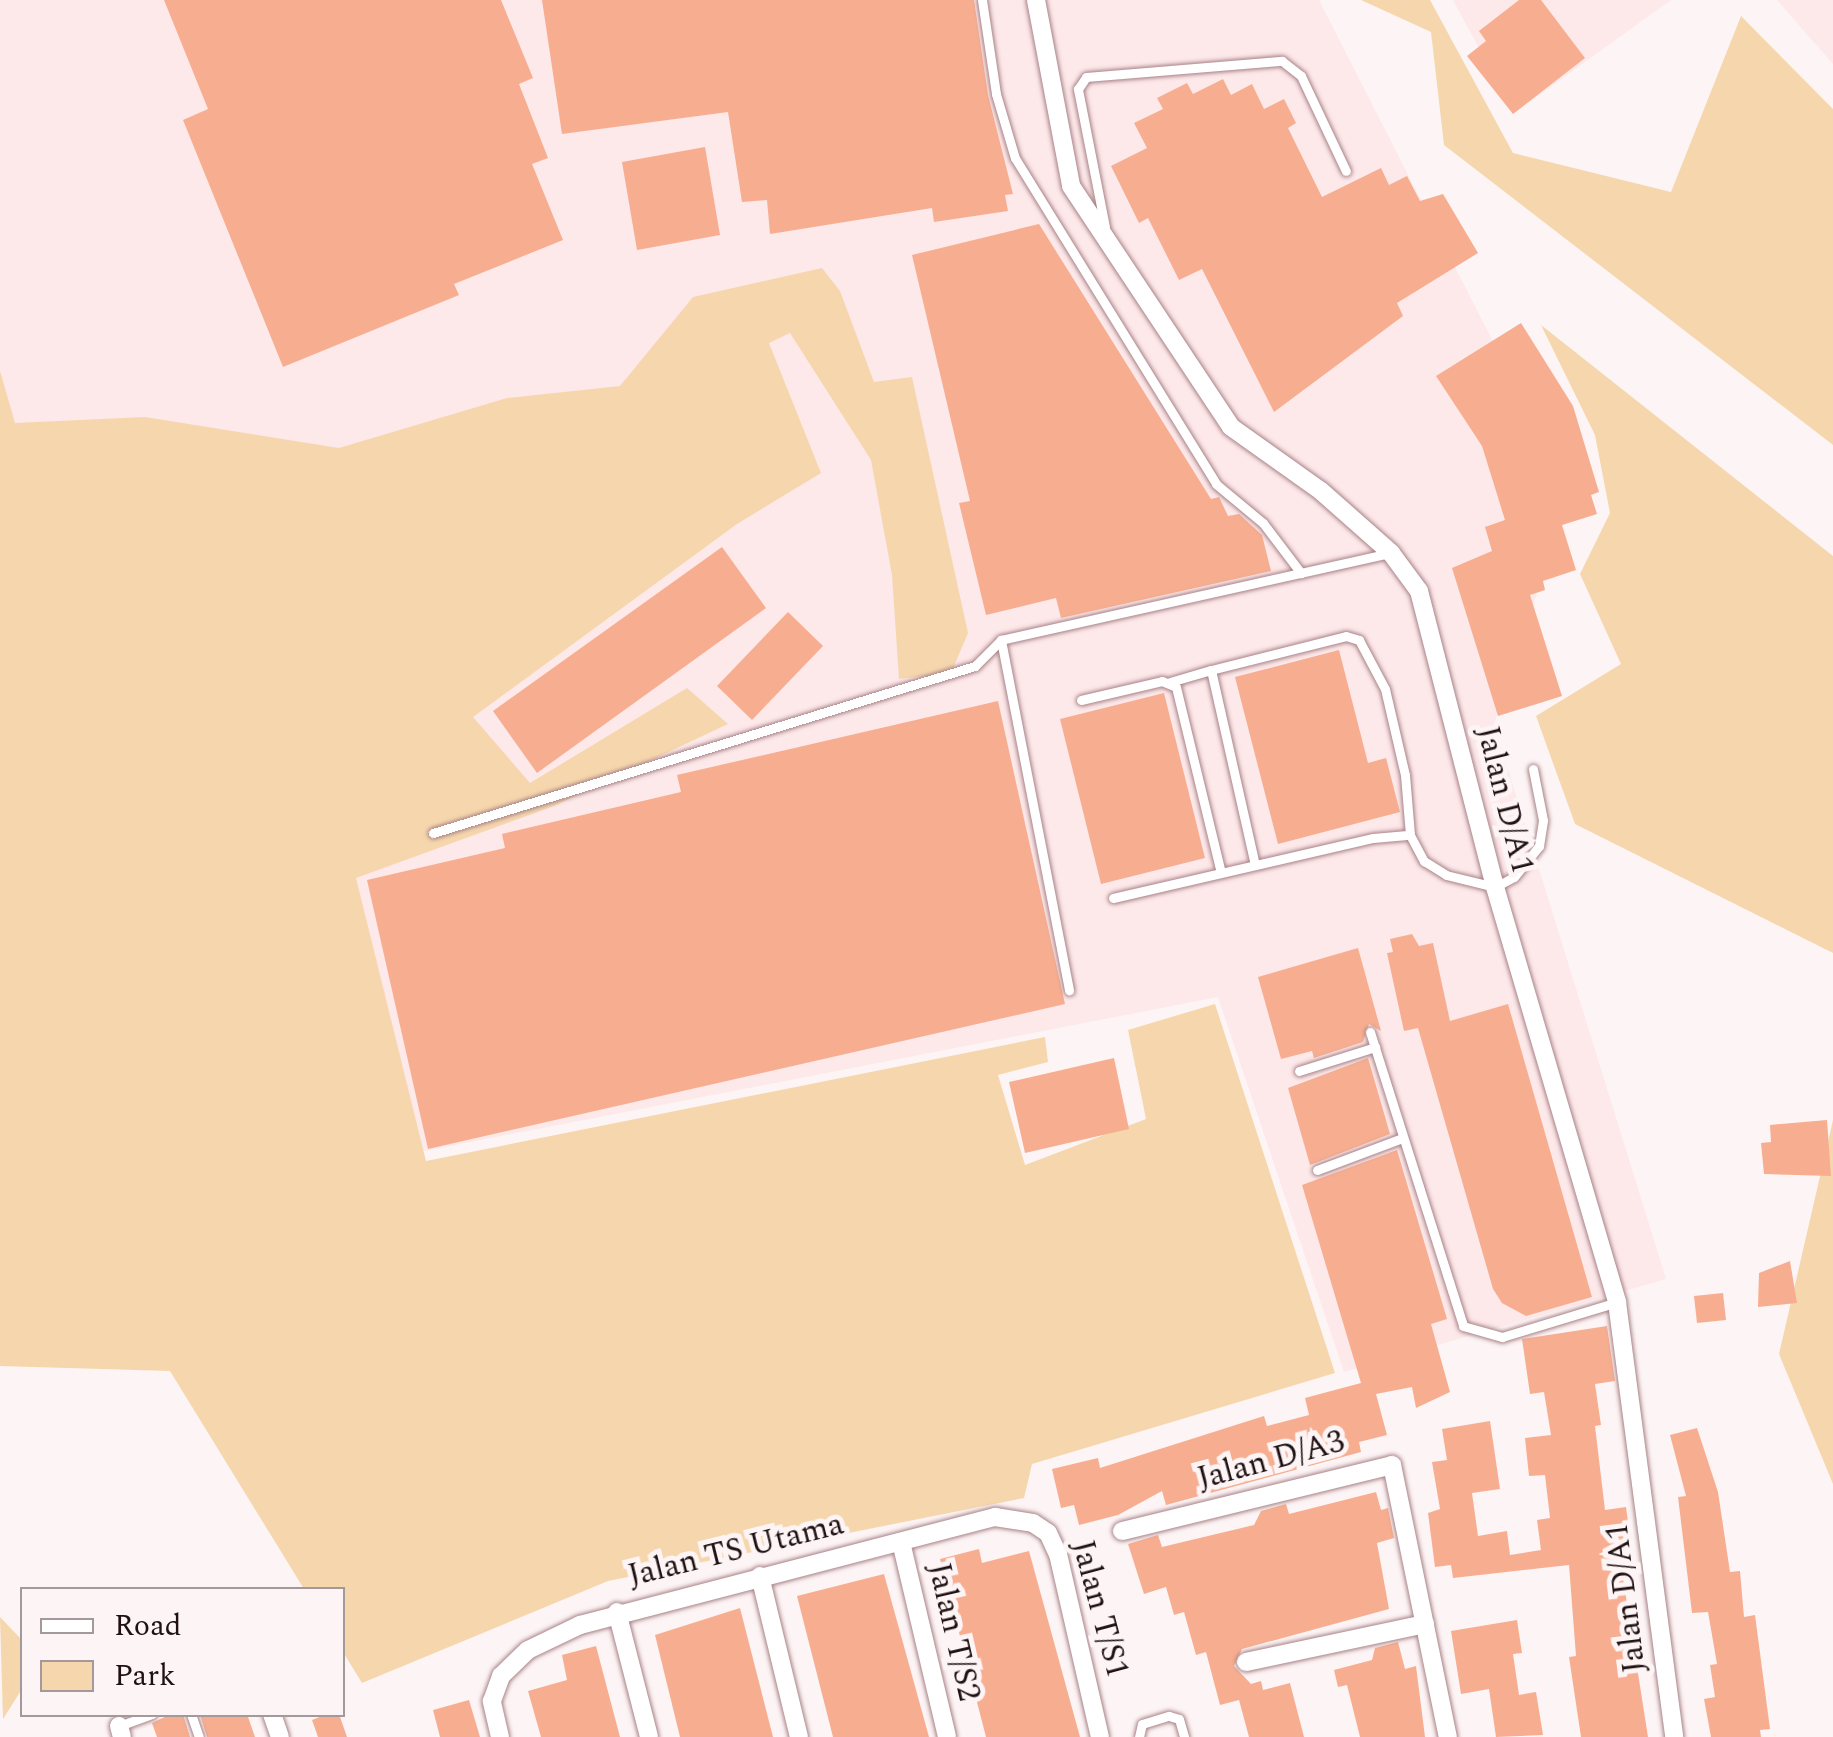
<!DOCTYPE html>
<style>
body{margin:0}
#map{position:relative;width:1833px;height:1737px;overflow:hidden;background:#fdf4f5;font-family:Spectral,serif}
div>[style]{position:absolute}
.built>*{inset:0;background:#fde8ea}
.green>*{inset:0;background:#f6d7ad}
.building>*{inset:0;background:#f7ae90}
.roads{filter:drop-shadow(0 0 2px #a88286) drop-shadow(0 0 2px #a88286)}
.lane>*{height:9px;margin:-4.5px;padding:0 4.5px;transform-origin:4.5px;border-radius:4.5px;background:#fff}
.street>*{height:18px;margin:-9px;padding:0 9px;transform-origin:9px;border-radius:9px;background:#fff}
span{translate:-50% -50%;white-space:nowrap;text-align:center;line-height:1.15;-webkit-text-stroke:10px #fdf4f5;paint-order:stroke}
.street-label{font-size:32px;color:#1f1112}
.legend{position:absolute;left:20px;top:1587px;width:325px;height:130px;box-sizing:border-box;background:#fdf4f5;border:2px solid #a4999a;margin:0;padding:12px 18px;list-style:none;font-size:30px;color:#1f1112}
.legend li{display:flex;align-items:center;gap:20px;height:50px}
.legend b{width:50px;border:2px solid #a4999a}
</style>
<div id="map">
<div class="built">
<i style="clip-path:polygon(0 0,1319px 0,1570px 493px,1494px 724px,1666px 1279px,1344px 1372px,1218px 997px,367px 1162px,177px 424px,0 465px)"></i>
<i style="clip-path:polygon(1453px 0,1671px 0,1514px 113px)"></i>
<i style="clip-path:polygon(1777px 0,1833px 0,1833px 64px)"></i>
</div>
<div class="green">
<i style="clip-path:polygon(1361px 0,1430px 0,1513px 153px,1671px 192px,1741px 16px,1833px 109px,1833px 445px,1444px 145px,1431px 32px)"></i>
<i style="clip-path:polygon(822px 268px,840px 291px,874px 382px,912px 377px,968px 633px,951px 673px,899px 679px,892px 575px,871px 460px,790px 333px,769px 343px,821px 473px,737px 524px,473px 717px,530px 783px,687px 688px,728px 724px,554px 806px,356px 878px,426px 1161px,1045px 1037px,1048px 1062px,998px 1075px,1025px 1165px,1146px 1119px,1128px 1030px,1215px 1004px,1335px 1373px,1032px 1464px,1024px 1498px,608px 1581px,362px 1683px,343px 1652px,342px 1590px,304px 1589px,170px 1371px,0 1366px,0 371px,15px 423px,145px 417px,339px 448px,507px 398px,620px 386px,693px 297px)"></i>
<i style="clip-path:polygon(1541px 325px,1833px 556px,1833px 953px,1575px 824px,1536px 716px,1621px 664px,1580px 574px,1610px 513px,1595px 435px)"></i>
<i style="clip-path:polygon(1833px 1120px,1833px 1484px,1779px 1354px)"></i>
<i style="clip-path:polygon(0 1617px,22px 1640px,22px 1689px,3px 1719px)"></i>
</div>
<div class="building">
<i style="clip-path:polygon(164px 0,501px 0,533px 78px,519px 84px,548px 158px,532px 164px,563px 240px,454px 284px,459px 295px,283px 367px,183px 120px,208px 109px)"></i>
<i style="clip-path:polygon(542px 0,974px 0,988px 95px,1013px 194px,1005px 195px,1008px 211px,934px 222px,932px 208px,770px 234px,767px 200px,742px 202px,728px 112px,562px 134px)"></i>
<i style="clip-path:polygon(1519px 0,1541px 0,1585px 58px,1513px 114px,1467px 56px,1486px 41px,1479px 31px)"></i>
<i style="clip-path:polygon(1223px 79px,1231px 95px,1252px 84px,1264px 109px,1284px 99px,1296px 123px,1288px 128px,1322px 197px,1381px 168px,1389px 185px,1407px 176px,1420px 201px,1443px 194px,1478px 253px,1397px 303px,1403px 316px,1274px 412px,1202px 269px,1179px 280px,1148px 218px,1139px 223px,1111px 166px,1147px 148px,1134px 123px,1163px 109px,1157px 98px,1187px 83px,1193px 94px)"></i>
<i style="clip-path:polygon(705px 147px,720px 235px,637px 250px,622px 162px)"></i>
<i style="clip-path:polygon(1039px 224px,1211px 499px,1219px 497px,1228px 516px,1239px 514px,1262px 535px,1271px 571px,1061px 618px,1056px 598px,986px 615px,959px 503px,970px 501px,912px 255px)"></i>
<i style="clip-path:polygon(1521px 323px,1573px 406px,1599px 492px,1591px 495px,1597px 514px,1562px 525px,1576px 570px,1543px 581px,1545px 590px,1530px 595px,1562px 696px,1498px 716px,1452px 568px,1492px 551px,1485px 527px,1505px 520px,1482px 446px,1436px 376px)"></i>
<i style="clip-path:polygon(722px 547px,766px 608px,537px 773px,493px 711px)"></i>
<i style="clip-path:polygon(788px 612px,823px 646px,752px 720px,717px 686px)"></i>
<i style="clip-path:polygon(1339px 650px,1368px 763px,1386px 758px,1400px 812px,1278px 844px,1235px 677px)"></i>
<i style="clip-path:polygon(1164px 693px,1205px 858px,1101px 884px,1060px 719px)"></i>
<i style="clip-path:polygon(998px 701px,1065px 1004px,428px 1149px,367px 880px,505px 848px,502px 834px,681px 792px,677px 775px)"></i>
<i style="clip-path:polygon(1412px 934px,1419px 946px,1433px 943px,1450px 1021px,1508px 1004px,1592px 1297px,1526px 1316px,1502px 1303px,1493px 1289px,1418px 1028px,1404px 1031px,1387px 953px,1393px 952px,1390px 939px)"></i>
<i style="clip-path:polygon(1358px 948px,1381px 1031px,1369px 1024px,1363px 1042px,1314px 1058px,1312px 1051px,1281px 1059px,1258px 977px)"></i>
<i style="clip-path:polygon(1114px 1058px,1129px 1129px,1025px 1153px,1009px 1082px)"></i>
<i style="clip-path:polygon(1368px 1058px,1390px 1134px,1310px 1165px,1288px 1088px)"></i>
<i style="clip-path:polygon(1827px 1120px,1831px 1176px,1764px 1174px,1761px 1143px,1771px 1142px,1770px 1125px)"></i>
<i style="clip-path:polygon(1397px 1150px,1447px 1319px,1431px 1324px,1450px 1392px,1416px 1408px,1412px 1387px,1376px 1394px,1387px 1435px,1359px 1442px,1361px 1452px,1166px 1505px,1162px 1491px,1118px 1515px,1079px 1525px,1074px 1505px,1061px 1508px,1052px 1469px,1098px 1458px,1100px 1468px,1264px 1416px,1267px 1426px,1309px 1415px,1305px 1398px,1361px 1383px,1302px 1185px)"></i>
<i style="clip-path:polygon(1790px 1261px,1797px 1303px,1758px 1307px,1759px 1273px)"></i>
<i style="clip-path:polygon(1723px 1293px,1726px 1320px,1697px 1323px,1694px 1296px)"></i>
<i style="clip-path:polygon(1607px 1326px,1615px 1381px,1595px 1384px,1601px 1425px,1595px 1426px,1605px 1510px,1626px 1507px,1631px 1544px,1618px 1546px,1648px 1737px,1581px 1737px,1569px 1657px,1576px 1656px,1569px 1565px,1453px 1578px,1451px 1565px,1435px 1567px,1428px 1513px,1440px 1509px,1432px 1462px,1447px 1460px,1442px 1429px,1490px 1421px,1500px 1489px,1472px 1493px,1478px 1536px,1507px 1531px,1510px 1555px,1541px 1550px,1537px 1520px,1550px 1518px,1545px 1475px,1529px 1476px,1525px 1438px,1551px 1435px,1544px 1392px,1530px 1394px,1522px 1339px)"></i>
<i style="clip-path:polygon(1697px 1428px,1718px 1492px,1730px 1572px,1740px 1571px,1744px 1617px,1755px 1615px,1770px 1729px,1760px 1730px,1761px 1737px,1711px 1737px,1704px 1699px,1715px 1697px,1710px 1665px,1717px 1664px,1708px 1612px,1692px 1613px,1678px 1497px,1686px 1496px,1670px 1435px)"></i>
<i style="clip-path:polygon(1376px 1492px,1381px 1510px,1388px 1508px,1394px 1538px,1377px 1543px,1389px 1609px,1242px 1649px,1234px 1666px,1251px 1684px,1261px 1681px,1263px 1690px,1290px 1683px,1304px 1737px,1249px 1737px,1239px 1700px,1220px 1705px,1206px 1652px,1196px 1655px,1184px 1612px,1174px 1615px,1166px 1587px,1144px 1594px,1128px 1544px,1158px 1535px,1162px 1547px,1254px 1525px,1261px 1511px,1286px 1504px,1289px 1514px)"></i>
<i style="clip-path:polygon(979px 1549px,982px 1563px,1029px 1551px,1080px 1737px,986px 1737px,940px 1559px)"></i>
<i style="clip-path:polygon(884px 1574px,929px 1737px,833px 1737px,797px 1596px)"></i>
<i style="clip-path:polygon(740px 1608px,773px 1737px,680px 1737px,655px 1635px)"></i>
<i style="clip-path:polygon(1517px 1620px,1522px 1653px,1513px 1654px,1519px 1695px,1536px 1692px,1543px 1735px,1496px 1737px,1489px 1689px,1461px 1694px,1451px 1631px)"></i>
<i style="clip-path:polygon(1398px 1642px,1405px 1669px,1416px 1666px,1425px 1737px,1360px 1737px,1347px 1685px,1338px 1687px,1334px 1670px,1372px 1660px,1375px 1648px)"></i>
<i style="clip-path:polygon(596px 1646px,620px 1737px,541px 1737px,528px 1691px,567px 1680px,562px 1655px)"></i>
<i style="clip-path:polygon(469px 1700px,480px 1737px,440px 1737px,433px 1710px)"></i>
<i style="clip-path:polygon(171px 1714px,183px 1714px,190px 1737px,157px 1737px,152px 1723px)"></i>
<i style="clip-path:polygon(200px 1714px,247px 1714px,255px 1737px,207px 1737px)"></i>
<i style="clip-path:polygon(327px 1714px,339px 1714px,347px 1737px,318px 1737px,312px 1720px)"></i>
</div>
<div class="roads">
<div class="lane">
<i style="left:982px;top:0;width:95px;rotate:81.5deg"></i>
<i style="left:996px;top:94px;width:67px;rotate:73.5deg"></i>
<i style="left:1015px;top:158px;width:383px;rotate:58.3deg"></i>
<i style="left:1216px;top:484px;width:61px;rotate:39.7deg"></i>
<i style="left:1263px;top:523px;width:63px;rotate:52.8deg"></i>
<i style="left:1105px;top:227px;width:141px;rotate:-101.1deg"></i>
<i style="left:1078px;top:89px;width:14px;rotate:-56deg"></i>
<i style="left:1086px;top:77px;width:197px;rotate:-4.7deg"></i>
<i style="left:1282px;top:61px;width:24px;rotate:38deg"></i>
<i style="left:1301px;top:76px;width:105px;rotate:64.7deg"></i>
<i style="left:1001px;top:640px;width:357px;rotate:79deg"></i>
<i style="left:1211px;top:670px;width:139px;rotate:-14.1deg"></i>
<i style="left:1346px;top:636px;width:14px;rotate:17deg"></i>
<i style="left:1359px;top:640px;width:55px;rotate:62deg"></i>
<i style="left:1385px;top:689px;width:88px;rotate:76.9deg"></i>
<i style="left:1405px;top:775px;width:60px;rotate:85.2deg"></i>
<i style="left:1170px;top:682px;width:43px;rotate:-16.3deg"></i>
<i style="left:1211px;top:670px;width:200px;rotate:77.3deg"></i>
<i style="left:1081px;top:700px;width:83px;rotate:-13.2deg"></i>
<i style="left:1162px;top:681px;width:15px;rotate:23deg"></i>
<i style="left:1176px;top:687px;width:191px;rotate:76.4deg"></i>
<i style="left:433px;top:833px;width:567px;rotate:-17.13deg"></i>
<i style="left:975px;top:666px;width:37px;rotate:-45deg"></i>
<i style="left:1001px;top:640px;width:398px;rotate:-12.6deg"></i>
<i style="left:1113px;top:898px;width:267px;rotate:-13deg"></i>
<i style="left:1373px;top:838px;width:37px;rotate:-5deg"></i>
<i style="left:1410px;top:835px;width:30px;rotate:62deg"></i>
<i style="left:1424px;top:861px;width:26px;rotate:32deg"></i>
<i style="left:1446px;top:875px;width:50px;rotate:13.8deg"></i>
<i style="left:1495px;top:887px;width:21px;rotate:-28deg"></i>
<i style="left:1514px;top:877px;width:40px;rotate:-51deg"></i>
<i style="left:1539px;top:846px;width:26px;rotate:-81deg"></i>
<i style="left:1543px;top:820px;width:52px;rotate:-101.1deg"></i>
<i style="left:1370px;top:1032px;width:308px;rotate:72.4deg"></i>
<i style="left:1463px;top:1326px;width:41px;rotate:15.8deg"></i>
<i style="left:1502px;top:1337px;width:120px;rotate:-16.9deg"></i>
<i style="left:1299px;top:1071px;width:80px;rotate:-17.5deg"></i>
<i style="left:1317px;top:1170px;width:89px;rotate:-20.5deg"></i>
<i style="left:191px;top:1714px;width:24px;rotate:71deg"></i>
<i style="left:119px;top:1726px;width:35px;rotate:-20deg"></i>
<i style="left:1139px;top:1737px;width:13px;rotate:-77deg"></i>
<i style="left:1142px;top:1724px;width:28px;rotate:-17deg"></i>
<i style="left:1169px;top:1716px;width:10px;rotate:17deg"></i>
<i style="left:1179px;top:1719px;width:19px;rotate:74deg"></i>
</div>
<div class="street">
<i style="left:1036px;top:0;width:189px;rotate:79.3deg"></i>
<i style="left:1071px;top:186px;width:289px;rotate:56.4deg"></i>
<i style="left:1231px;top:427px;width:110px;rotate:35.4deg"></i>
<i style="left:1321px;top:491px;width:94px;rotate:41.5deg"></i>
<i style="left:1391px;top:553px;width:47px;rotate:53.6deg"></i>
<i style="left:1419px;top:591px;width:306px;rotate:75.6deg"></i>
<i style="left:1495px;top:887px;width:433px;rotate:73.6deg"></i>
<i style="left:1617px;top:1302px;width:439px;rotate:82.5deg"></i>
<i style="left:1122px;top:1531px;width:278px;rotate:-13.7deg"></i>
<i style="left:1392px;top:1465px;width:278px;rotate:78.4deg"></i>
<i style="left:901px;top:1542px;width:200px;rotate:76.7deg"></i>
<i style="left:760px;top:1576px;width:166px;rotate:76.4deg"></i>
<i style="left:617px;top:1612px;width:129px;rotate:75.6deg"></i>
<i style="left:1246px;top:1662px;width:183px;rotate:-12deg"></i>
<i style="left:272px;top:1714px;width:24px;rotate:71deg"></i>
<i style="left:119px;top:1726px;width:11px;rotate:75deg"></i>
<i style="left:500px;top:1737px;width:37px;rotate:-103deg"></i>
<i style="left:492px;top:1701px;width:27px;rotate:-70deg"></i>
<i style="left:501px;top:1676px;width:37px;rotate:-44deg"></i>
<i style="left:528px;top:1650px;width:58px;rotate:-25.7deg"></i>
<i style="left:580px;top:1625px;width:429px;rotate:-14.6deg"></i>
<i style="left:995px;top:1517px;width:38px;rotate:9deg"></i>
<i style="left:1033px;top:1523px;width:18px;rotate:34deg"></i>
<i style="left:1048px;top:1533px;width:23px;rotate:65deg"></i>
<i style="left:1058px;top:1554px;width:188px;rotate:77.1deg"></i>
</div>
</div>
<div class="street-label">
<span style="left:1504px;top:800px;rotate:76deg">Jalan D/A1</span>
<span style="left:1271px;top:1461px;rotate:-15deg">Jalan D/A3</span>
<span style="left:736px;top:1551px;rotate:-14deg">Jalan TS Utama</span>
<span style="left:1627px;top:1598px;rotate:-97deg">Jalan D/A1</span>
<span style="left:1099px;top:1609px;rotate:75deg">Jalan T/S1</span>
<span style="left:953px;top:1632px;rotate:77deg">Jalan T/S2</span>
</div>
<ul class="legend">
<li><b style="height:12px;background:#fff"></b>Road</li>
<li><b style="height:28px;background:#f6d7ad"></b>Park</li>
</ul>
</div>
